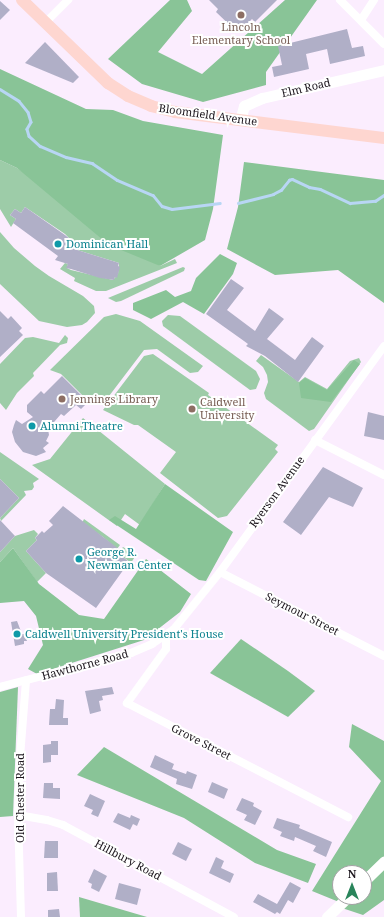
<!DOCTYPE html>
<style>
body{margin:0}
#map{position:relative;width:384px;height:917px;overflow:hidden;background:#fbedfe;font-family:"Noto Serif",serif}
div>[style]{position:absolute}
.green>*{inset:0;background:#9dcca8}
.forest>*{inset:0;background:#89c497}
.stream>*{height:2.5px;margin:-1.25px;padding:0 1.25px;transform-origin:1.25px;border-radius:1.25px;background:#b8d6f4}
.building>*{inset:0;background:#b0afc7}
.street>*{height:8px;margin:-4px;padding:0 4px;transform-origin:4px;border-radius:4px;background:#fff}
.secondary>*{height:11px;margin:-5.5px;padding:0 5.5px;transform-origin:5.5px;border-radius:5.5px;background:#fff}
.primary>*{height:12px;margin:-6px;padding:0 6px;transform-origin:6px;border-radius:6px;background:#fed6d0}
.dots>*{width:11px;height:11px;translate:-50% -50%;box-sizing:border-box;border:2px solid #fff;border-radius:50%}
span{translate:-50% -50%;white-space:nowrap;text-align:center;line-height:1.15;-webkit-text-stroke:4px #fff;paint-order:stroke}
.education-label{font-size:11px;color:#785e54}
.left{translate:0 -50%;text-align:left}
.street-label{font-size:11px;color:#1c161d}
.culture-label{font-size:11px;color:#0d838f}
.north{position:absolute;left:332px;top:865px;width:40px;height:40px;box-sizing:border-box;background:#fff;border:1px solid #a4a2a5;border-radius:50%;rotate:0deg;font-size:11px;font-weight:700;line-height:16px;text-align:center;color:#1c161d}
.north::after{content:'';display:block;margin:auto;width:14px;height:18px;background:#29855b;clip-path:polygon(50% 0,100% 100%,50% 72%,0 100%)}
</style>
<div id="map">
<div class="green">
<i style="clip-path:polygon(0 160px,17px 168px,160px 266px,175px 259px,177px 263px,106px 291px,96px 291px,74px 281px,75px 278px,60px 269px,65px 263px,68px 264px,67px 268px,71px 270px,113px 280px,118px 274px,119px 263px,74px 249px,75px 246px,69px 241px,70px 239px,65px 234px,25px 207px,21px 213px,15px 209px,10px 215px,16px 219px,11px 227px,0 209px)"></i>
<i style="clip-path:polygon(0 232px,14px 248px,35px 266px,49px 276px,83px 296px,94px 306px,95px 313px,87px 322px,82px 325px,67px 327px,39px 321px,0 284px)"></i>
<i style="clip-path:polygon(183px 267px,185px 268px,184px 271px,121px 301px,116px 302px,108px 298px)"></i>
<i style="clip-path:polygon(116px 314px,140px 321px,203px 366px,198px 372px,190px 373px,157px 349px,144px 350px,106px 400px,92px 405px,61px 374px,50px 370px,104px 317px)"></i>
<i style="clip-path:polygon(168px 315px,180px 316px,256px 371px,260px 379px,256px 389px,250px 390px,163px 326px,162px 321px)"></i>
<i style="clip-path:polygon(65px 335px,68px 338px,67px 343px,60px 345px,33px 373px,34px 376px,17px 393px,6px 410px,0 403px,0 364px,25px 338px,33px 337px,59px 343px)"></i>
<i style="clip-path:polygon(153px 354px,209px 393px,208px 395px,278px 445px,275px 449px,278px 452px,227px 516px,218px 518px,160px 473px,176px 452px,138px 425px,134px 425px,103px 410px,144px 356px)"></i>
<i style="clip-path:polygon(261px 355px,299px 382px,305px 377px,327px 389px,350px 361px,359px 358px,361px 362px,314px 429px,309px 431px,266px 399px,264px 393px,268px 382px,267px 375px,263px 367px,256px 361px)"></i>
<i style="clip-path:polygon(83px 418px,165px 484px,140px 525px,125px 514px,117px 526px,32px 465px,50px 459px)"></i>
<i style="clip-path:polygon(0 452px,39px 479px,33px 483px,34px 487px,32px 490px,24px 491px,26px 495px,1px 521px,0 518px,19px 498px,0 479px)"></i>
<i style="clip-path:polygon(84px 519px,120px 545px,117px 549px,103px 537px,82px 523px)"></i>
<i style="clip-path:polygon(34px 530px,38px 534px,35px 538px,37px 540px,26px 551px,46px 573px,37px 582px,13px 548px,0 562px,0 552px,15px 536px)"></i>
<i style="clip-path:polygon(123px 547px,136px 555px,131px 563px,122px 556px,124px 553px,120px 551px)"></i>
</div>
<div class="forest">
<i style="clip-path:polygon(170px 0,187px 0,192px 11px,158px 52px,202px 74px,285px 0,317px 0,266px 72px,266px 85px,203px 102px,142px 84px,108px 59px)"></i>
<i style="clip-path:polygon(0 69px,86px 109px,113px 110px,143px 121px,223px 135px,213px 209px,205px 240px,160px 266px,109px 245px,17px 168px,0 160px)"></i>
<i style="clip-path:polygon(244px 162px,384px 180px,384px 303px,338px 270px,275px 275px,227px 249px,238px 207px)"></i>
<i style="clip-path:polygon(220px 254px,237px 263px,233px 274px,204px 314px,183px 302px,151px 319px,133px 310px,133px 303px,166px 290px,175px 297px,191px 291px,196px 278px)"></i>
<i style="clip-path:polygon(354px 360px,360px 364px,331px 402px,301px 398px,299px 383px,305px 378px,327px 390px)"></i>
<i style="clip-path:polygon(165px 484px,233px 532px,206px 581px,199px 580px,109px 520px,115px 516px,136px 529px)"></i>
<i style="clip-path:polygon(13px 548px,39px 584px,79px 615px,104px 619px,146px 559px,191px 594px,180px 612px,144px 640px,37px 674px,28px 669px,43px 645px,36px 616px,24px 601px,0 603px,0 562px)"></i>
<i style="clip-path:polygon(241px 639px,288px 671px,315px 691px,288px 717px,210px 673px)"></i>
<i style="clip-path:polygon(18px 687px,13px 816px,0 817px,0 692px)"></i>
<i style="clip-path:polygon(352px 724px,384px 741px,384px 857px,364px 878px,364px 873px,340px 873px,340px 897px,344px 897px,339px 902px,312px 891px,381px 781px,349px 747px)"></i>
<i style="clip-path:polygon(104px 747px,277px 850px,316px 864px,308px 883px,255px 863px,184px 818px,77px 775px)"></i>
<i style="clip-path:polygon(384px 869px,384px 900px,363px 915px,342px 908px,354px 897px,364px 897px,364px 888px)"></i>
<i style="clip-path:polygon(79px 897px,147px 917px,80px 917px)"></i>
</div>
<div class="stream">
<i style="left:0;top:89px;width:22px;rotate:32deg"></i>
<i style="left:19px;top:101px;width:14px;rotate:51deg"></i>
<i style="left:28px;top:112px;width:10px;rotate:73deg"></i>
<i style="left:31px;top:122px;width:8px;rotate:120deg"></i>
<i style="left:27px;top:129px;width:7px;rotate:74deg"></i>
<i style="left:29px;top:136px;width:15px;rotate:42deg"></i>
<i style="left:40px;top:146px;width:28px;rotate:23deg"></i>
<i style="left:66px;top:157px;width:27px;rotate:13deg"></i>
<i style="left:92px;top:163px;width:30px;rotate:34deg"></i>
<i style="left:117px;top:180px;width:39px;rotate:23deg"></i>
<i style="left:153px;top:195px;width:14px;rotate:51deg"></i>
<i style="left:162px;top:206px;width:10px;rotate:17deg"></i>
<i style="left:172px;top:209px;width:48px;rotate:-7.1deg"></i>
<i style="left:238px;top:203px;width:36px;rotate:-14deg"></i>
<i style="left:273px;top:194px;width:9px;rotate:-27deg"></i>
<i style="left:281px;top:190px;width:13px;rotate:-51deg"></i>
<i style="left:289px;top:180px;width:3px;rotate:-18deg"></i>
<i style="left:292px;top:179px;width:19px;rotate:25deg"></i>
<i style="left:309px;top:187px;width:11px;rotate:10deg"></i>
<i style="left:320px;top:189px;width:33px;rotate:25deg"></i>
<i style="left:350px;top:203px;width:25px;rotate:-5deg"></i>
<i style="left:375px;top:201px;width:11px;rotate:-34deg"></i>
</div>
<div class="building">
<i style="clip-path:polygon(209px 0,277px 0,255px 22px,252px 19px,238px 33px,216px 12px,218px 9px)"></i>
<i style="clip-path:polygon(0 1px,10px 10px,0 20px)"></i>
<i style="clip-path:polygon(347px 29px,352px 48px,363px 46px,365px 56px,330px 64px,327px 49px,306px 54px,309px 69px,274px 77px,272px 67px,282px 65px,278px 46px)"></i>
<i style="clip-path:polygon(45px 42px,79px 77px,73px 83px,25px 63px)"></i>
<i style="clip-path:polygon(25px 207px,65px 235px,70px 239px,69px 241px,75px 246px,74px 249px,119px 263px,118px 266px,120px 267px,117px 278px,115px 277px,114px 280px,100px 278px,71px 269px,66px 268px,68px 264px,55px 260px,58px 256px,13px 223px,16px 219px,10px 215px,15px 209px,21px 213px)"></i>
<i style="clip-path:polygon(231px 279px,244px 288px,227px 310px,255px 331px,269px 308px,284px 319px,267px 339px,295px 360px,312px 337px,324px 346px,298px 382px,265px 356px,246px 346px,248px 344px,244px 341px,206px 314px)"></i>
<i style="clip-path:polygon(0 311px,8px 319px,11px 316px,22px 328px,19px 331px,23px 335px,0 357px)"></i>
<i style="clip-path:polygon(62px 376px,88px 402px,81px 409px,76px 405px,64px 416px,61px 414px,48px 429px,49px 435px,46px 441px,49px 443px,43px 448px,46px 452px,36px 456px,23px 452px,15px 442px,12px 432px,14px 425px,16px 420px,22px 424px,33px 417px,27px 412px,27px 405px,41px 391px,44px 394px)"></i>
<i style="clip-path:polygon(368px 412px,384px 416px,384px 440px,364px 436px)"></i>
<i style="clip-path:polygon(323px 467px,363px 488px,353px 507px,329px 497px,301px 535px,283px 522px)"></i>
<i style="clip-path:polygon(0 479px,19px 498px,0 518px)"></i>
<i style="clip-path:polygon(63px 506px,124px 553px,122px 556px,129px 562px,96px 608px,46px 573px,26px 551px,37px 540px,35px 538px,42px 531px,44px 533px,53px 525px,49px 521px)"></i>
<i style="clip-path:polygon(0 520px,15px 536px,0 552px)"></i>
<i style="clip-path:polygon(17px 621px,22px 634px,25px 634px,27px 641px,24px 641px,24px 644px,15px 646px,11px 622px)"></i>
<i style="clip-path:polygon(112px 687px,114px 694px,102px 696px,103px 700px,99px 701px,101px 711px,90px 714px,85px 691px)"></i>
<i style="clip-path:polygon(56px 699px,64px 700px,63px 718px,68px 718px,68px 725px,49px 725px,50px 709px,55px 709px)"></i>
<i style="clip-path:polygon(51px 741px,58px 741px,58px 755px,51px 755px,51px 762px,43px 763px,43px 745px,51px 744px)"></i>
<i style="clip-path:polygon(155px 755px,174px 764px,172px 769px,186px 774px,187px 771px,197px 775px,192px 789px,176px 784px,177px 779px,150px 767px)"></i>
<i style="clip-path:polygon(212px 782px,228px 789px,224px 799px,208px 792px)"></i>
<i style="clip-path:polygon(44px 783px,53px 783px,53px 788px,60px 788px,60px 799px,43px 798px)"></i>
<i style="clip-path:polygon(90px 794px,105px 801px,98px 817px,91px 814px,93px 810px,84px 806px)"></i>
<i style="clip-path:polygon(242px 798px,254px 803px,253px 806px,262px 811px,255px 825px,244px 820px,247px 815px,236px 810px)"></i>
<i style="clip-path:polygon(118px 813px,130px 818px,131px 815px,140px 819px,137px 826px,133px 824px,130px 830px,113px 822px)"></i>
<i style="clip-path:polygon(277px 818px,300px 825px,299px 828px,332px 842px,326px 857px,313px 851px,316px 846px,295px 837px,294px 841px,280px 836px,282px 832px,273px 828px)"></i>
<i style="clip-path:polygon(45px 841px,58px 841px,58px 858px,44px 858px)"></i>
<i style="clip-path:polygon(178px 842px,192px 849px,186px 861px,172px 854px)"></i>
<i style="clip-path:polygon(216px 857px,224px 861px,221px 868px,234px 874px,230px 883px,209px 873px)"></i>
<i style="clip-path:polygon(94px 869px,107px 876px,99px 892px,91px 888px,92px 884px,88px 882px)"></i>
<i style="clip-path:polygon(57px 872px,58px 891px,47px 891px,47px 873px)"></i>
<i style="clip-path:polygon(290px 882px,301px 888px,293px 903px,288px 900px,280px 914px,277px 912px,275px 914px,253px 902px,258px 894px,277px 904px)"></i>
<i style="clip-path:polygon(119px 883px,141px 889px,137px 905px,115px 899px)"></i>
<i style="clip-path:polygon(59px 909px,60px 917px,48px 917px,48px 910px)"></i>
</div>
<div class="street">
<i style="left:340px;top:0;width:62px;rotate:45deg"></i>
<i style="left:361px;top:20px;width:24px;rotate:-57deg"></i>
<i style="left:45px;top:23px;width:33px;rotate:-45deg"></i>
<i style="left:315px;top:440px;width:77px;rotate:26.9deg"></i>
<i style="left:220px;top:572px;width:184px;rotate:27.1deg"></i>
<i style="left:166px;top:635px;width:14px;rotate:90deg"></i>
<i style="left:166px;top:649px;width:67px;rotate:125.8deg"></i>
<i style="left:127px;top:703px;width:249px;rotate:27.3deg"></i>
<i style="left:0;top:687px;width:135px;rotate:-14.5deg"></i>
<i style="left:131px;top:653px;width:23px;rotate:-23deg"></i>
<i style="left:152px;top:644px;width:27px;rotate:-34deg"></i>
<i style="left:174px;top:629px;width:73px;rotate:-51.1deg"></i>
<i style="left:220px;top:572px;width:279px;rotate:-54deg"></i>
<i style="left:18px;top:815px;width:29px;rotate:10deg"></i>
<i style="left:47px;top:820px;width:17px;rotate:17deg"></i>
<i style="left:63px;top:825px;width:194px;rotate:28.3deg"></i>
<i style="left:21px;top:917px;width:102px;rotate:-91.7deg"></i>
<i style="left:18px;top:815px;width:58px;rotate:-88deg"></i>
<i style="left:20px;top:757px;width:77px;rotate:-85.5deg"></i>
</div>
<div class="secondary">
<i style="left:240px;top:120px;width:15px;rotate:-74deg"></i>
<i style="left:244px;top:106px;width:20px;rotate:-24deg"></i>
<i style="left:262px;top:98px;width:125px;rotate:-12.9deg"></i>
<i style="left:364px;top:881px;width:28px;rotate:-44deg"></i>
<i style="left:327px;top:917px;width:29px;rotate:-44deg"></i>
</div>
<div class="primary">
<i style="left:22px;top:0;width:120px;rotate:44deg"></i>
<i style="left:108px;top:83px;width:24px;rotate:33deg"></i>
<i style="left:128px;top:96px;width:25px;rotate:23deg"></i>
<i style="left:151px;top:106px;width:25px;rotate:14deg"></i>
<i style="left:175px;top:112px;width:211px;rotate:7.1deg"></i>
</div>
<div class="dots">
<i style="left:241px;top:15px;background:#8d6e63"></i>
<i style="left:58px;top:244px;background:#0f9aa8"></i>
<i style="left:62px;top:399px;background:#8d6e63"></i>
<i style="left:192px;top:409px;background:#8d6e63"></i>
<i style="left:32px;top:426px;background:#0f9aa8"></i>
<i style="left:79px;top:559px;background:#0f9aa8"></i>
<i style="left:17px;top:634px;background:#0f9aa8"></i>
</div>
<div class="education-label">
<span style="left:241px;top:34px">Lincoln<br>Elementary School</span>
<span class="left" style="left:70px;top:399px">Jennings Library</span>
<span class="left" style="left:200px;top:409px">Caldwell<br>University</span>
</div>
<div class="street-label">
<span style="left:306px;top:88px;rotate:-13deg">Elm Road</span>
<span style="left:208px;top:115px;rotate:8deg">Bloomfield Avenue</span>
<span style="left:277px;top:492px;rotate:-54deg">Ryerson Avenue</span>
<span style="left:302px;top:614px;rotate:27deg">Seymour Street</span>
<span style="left:85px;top:665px;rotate:-15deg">Hawthorne Road</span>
<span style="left:201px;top:742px;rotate:27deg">Grove Street</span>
<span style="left:20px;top:798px;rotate:-90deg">Old Chester Road</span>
<span style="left:128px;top:860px;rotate:28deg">Hillbury Road</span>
</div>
<div class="culture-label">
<span class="left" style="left:66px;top:244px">Dominican Hall</span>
<span class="left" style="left:40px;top:426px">Alumni Theatre</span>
<span class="left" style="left:87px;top:559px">George R.<br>Newman Center</span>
<span class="left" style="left:25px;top:634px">Caldwell University President's House</span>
</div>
<div class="north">N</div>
</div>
